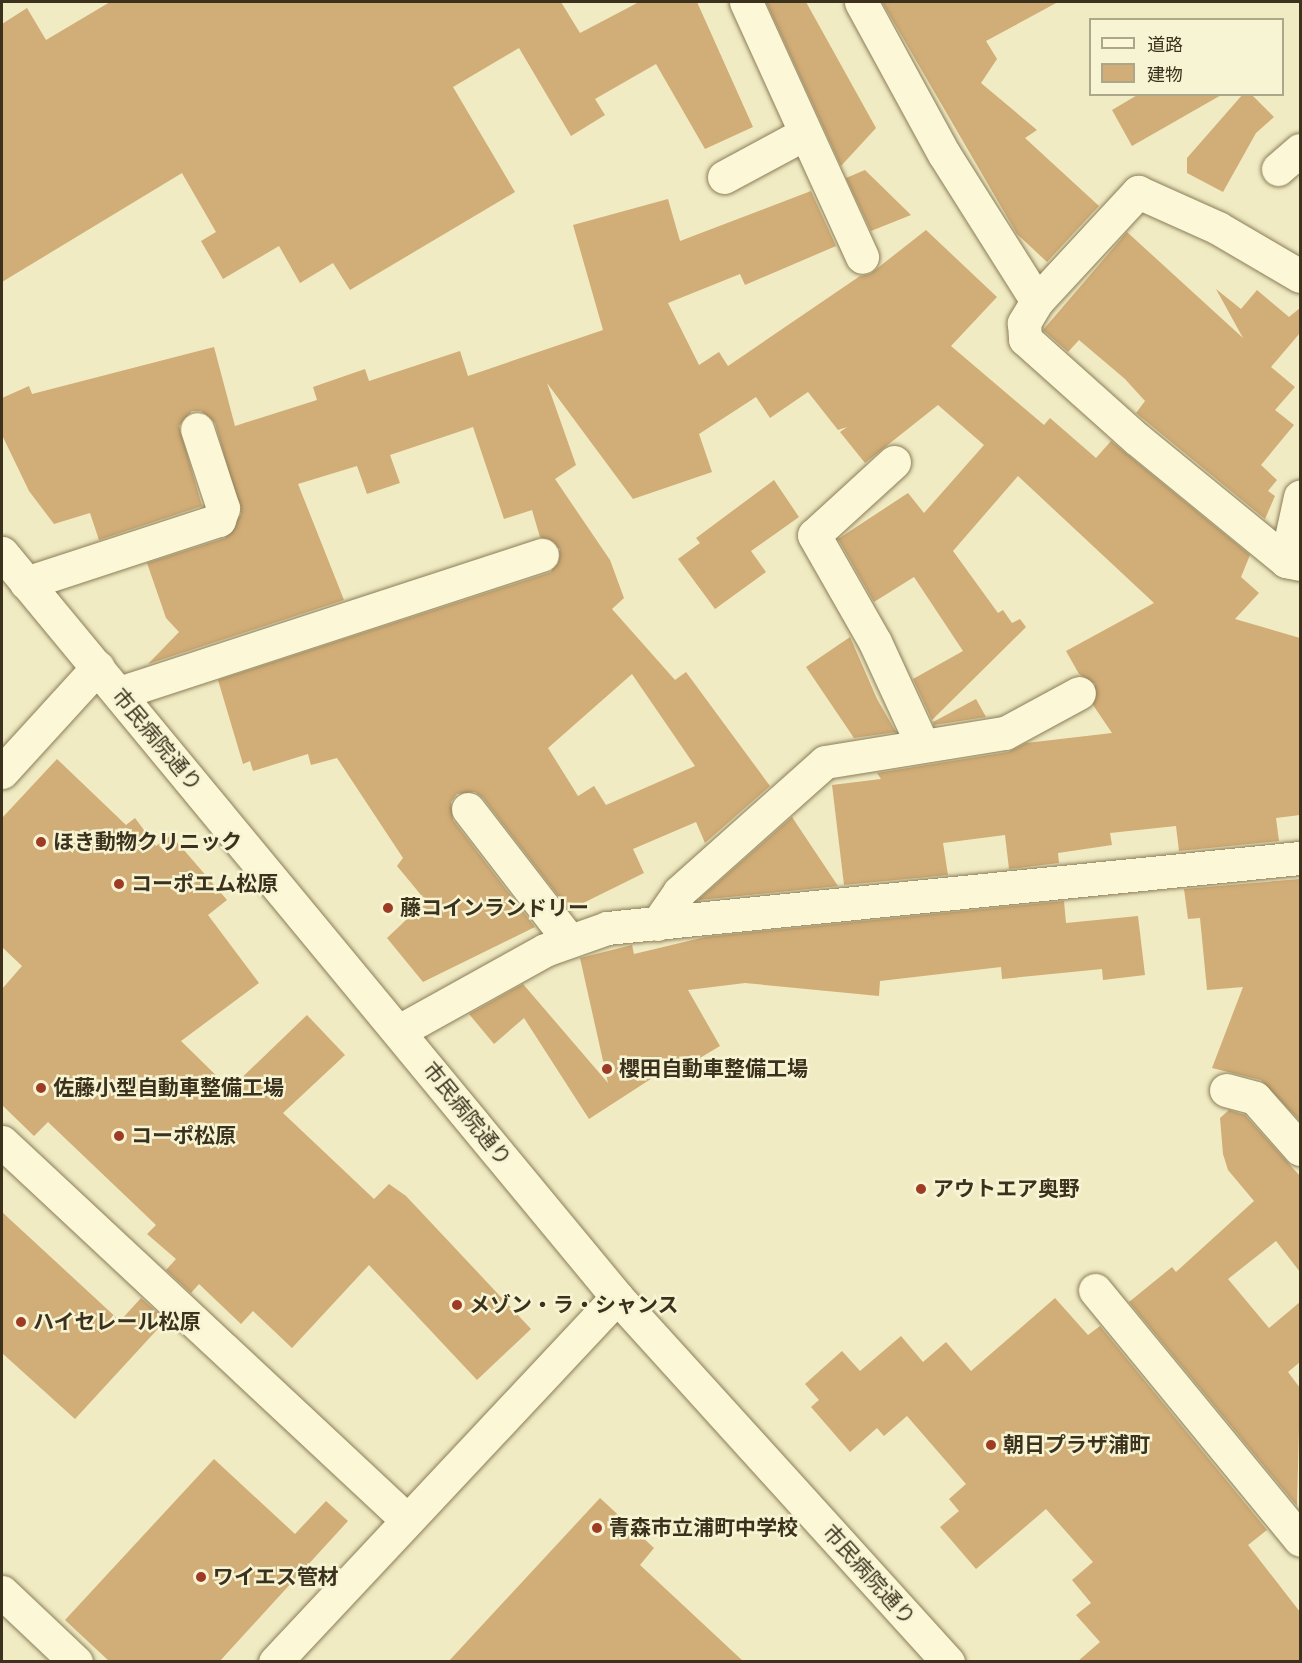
<!DOCTYPE html>
<meta charset="utf-8">
<style>
body{margin:0}
#map{position:relative;width:1302px;height:1663px;overflow:hidden;background:#f0ebc3;font-family:Merriweather,"Noto Sans JP",serif}
div>[style]{position:absolute}
.building>*{inset:0;background:#d1ad77}
.roads{filter:drop-shadow(0 0 2px #8c7d58) drop-shadow(0 0 2px #8c7d58)}
.minor>*{height:33px;margin:-16.5px;padding:0 16.5px;transform-origin:16.5px;border-radius:16.5px;background:#fbf7d7}
.tertiary>*{height:33px;margin:-16.5px;padding:0 16.5px;transform-origin:16.5px;border-radius:16.5px;background:#fbf7d7}
.dots>*{width:16px;height:16px;translate:-50% -50%;box-sizing:border-box;border:3px solid #f7f4d3;border-radius:50%}
span{translate:-50% -50%;white-space:nowrap;text-align:center;line-height:1.15;-webkit-text-stroke:5px #f7f4d3;paint-order:stroke}
.street-label{font-size:21px;color:#3b311d}
.poi-label{font-size:21px;color:#3b311d;font-weight:700}
.left{translate:0 -50%;text-align:left}
.frame{position:absolute;inset:0;border:3px solid #3b311d;pointer-events:none}
.legend{position:absolute;left:1089px;top:18px;width:195px;height:78px;box-sizing:border-box;background:#f7f4d3;border:2px solid #aca68a;margin:0;padding:8px 10px;list-style:none;font-size:18px;color:#3b311d}
.legend li{display:flex;align-items:center;gap:12px;height:30px}
.legend b{width:30px;border:2px solid #aca68a}
</style>
<div id="map">
<div class="building">
<i style="clip-path:polygon(110px 2px,561px 2px,580px 33px,639px 2px,697px 2px,753px 127px,705px 149px,656px 64px,595px 99px,605px 115px,571px 136px,519px 48px,453px 87px,515px 192px,350px 290px,333px 263px,300px 283px,279px 246px,223px 279px,201px 241px,216px 232px,182px 173px,2px 282px,2px 24px,27px 8px,46px 40px)"></i>
<i style="clip-path:polygon(766px 2px,806px 2px,876px 128px,841px 166px)"></i>
<i style="clip-path:polygon(882px 2px,1058px 2px,986px 41px,997px 59px,981px 83px,1037px 130px,1025px 138px,1099px 206px,1047px 262px,1017px 234px)"></i>
<i style="clip-path:polygon(1139px 94px,1223px 94px,1132px 146px,1112px 110px)"></i>
<i style="clip-path:polygon(1243px 94px,1251px 94px,1274px 117px,1256px 133px,1223px 192px,1187px 173px,1187px 158px)"></i>
<i style="clip-path:polygon(865px 170px,911px 215px,871px 231px,846px 178px)"></i>
<i style="clip-path:polygon(evenodd,811px 191px,836px 246px,745px 285px,740px 274px,668px 303px,699px 365px,719px 352px,728px 366px,860px 276px,870px 274px,926px 230px,997px 297px,951px 346px,1044px 425px,1050px 418px,1096px 458px,1111px 441px,1250px 555px,1241px 577px,1259px 593px,1235px 619px,1300px 638px,1300px 815px,1276px 818px,1279px 841px,1179px 851px,1176px 826px,1110px 833px,1112px 845px,1058px 853px,1059px 863px,1009px 869px,1005px 835px,943px 843px,948px 875px,844px 885px,832px 785px,881px 779px,877px 773px,1008px 752px,1026px 743px,1112px 733px,1093px 705px,1095px 684px,1079px 674px,1066px 651px,1154px 603px,1018px 476px,953px 551px,998px 613px,1003px 610px,1012px 623px,1020px 619px,1026px 627px,932px 720px,913px 679px,963px 651px,914px 577px,874px 602px,838px 539px,908px 493px,924px 513px,984px 445px,938px 405px,865px 463px,840px 432px,847px 427px,838px 430px,808px 392px,770px 418px,756px 397px,699px 434px,712px 472px,633px 499px,547px 383px,576px 465px,555px 479px,610px 560px,624px 598px,612px 609px,675px 680px,686px 672px,770px 786px,705px 843px,696px 822px,633px 849px,644px 873px,569px 910px,483px 798px,475px 792px,457px 794px,451px 802px,453px 820px,535px 927px,423px 982px,387px 938px,426px 901px,397px 866px,403px 858px,337px 758px,311px 765px,308px 754px,253px 771px,250px 761px,243px 764px,218px 680px,551px 572px,560px 549px,540px 537px,532px 510px,504px 519px,473px 427px,390px 455px,400px 483px,367px 494px,357px 466px,298px 484px,344px 600px,148px 664px,179px 632px,166px 618px,147px 563px,225px 538px,241px 514px,215px 423px,201px 411px,192px 411px,179px 426px,202px 506px,99px 540px,90px 513px,54px 524px,29px 491px,2px 435px,2px 398px,29px 386px,32px 394px,214px 347px,235px 426px,317px 400px,313px 387px,365px 369px,369px 381px,460px 351px,468px 376px,603px 330px,573px 225px,668px 199px,680px 241px,811px 191px,632px 674px,695px 766px,606px 805px,594px 786px,578px 796px,548px 748px,632px 674px)"></i>
<i style="clip-path:polygon(1127px 232px,1243px 338px,1216px 289px,1241px 309px,1257px 290px,1289px 317px,1300px 308px,1300px 333px,1271px 367px,1295px 387px,1275px 410px,1294px 425px,1261px 465px,1277px 480px,1268px 491px,1275px 496px,1265px 519px,1136px 413px,1145px 401px,1125px 379px,1079px 340px,1068px 352px,1043px 330px)"></i>
<i style="clip-path:polygon(774px 480px,799px 517px,751px 551px,766px 572px,715px 609px,678px 559px,700px 543px,696px 538px)"></i>
<i style="clip-path:polygon(850px 637px,877px 699px,896px 732px,854px 738px,806px 667px)"></i>
<i style="clip-path:polygon(976px 699px,986px 717px,934px 725px,933px 722px)"></i>
<i style="clip-path:polygon(57px 759px,126px 825px,135px 818px,156px 846px,171px 835px,227px 900px,208px 915px,259px 983px,181px 1041px,230px 1089px,307px 1015px,345px 1055px,283px 1113px,374px 1199px,389px 1184px,406px 1196px,531px 1329px,477px 1380px,369px 1265px,292px 1348px,253px 1311px,241px 1324px,199px 1284px,191px 1293px,166px 1270px,176px 1259px,147px 1234px,156px 1225px,48px 1122px,34px 1136px,2px 1105px,2px 989px,22px 966px,2px 947px,2px 818px)"></i>
<i style="clip-path:polygon(792px 817px,838px 886px,699px 900px,699px 899px)"></i>
<i style="clip-path:polygon(1300px 879px,1300px 1121px,1261px 1080px,1212px 1068px,1243px 987px,1207px 990px,1200px 918px,1188px 919px,1184px 889px)"></i>
<i style="clip-path:polygon(1064px 901px,1066px 923px,1138px 916px,1145px 975px,1103px 980px,1102px 969px,1002px 979px,1001px 967px,880px 981px,879px 996px,745px 983px,688px 990px,720px 1046px,678px 1071px,674px 1064px,589px 1119px,524px 1018px,494px 1044px,469px 1014px,523px 984px,608px 1083px,580px 958px,632px 945px,634px 954px,705px 937px)"></i>
<i style="clip-path:polygon(1229px 1110px,1245px 1115px,1300px 1176px,1300px 1272px,1276px 1241px,1228px 1279px,1269px 1328px,1300px 1302px,1300px 1362px,1288px 1372px,1300px 1388px,1297px 1506px,1129px 1302px,1172px 1267px,1176px 1272px,1254px 1201px,1228px 1170px,1223px 1154px,1220px 1118px)"></i>
<i style="clip-path:polygon(2px 1212px,120px 1321px,141px 1298px,166px 1320px,75px 1419px,2px 1353px)"></i>
<i style="clip-path:polygon(1055px 1298px,1088px 1335px,1100px 1326px,1267px 1530px,1248px 1545px,1300px 1612px,1300px 1662px,1077px 1662px,1100px 1642px,1076px 1615px,1091px 1603px,1072px 1580px,1093px 1562px,1046px 1509px,976px 1569px,940px 1527px,959px 1511px,949px 1499px,966px 1484px,907px 1416px,884px 1436px,877px 1428px,850px 1452px,811px 1407px,819px 1400px,805px 1384px,842px 1351px,860px 1371px,901px 1336px,923px 1362px,946px 1342px,971px 1371px)"></i>
<i style="clip-path:polygon(214px 1459px,295px 1534px,326px 1501px,348px 1521px,219px 1662px,110px 1662px,65px 1620px)"></i>
<i style="clip-path:polygon(600px 1498px,654px 1548px,640px 1565px,744px 1662px,448px 1662px)"></i>
</div>
<div class="roads">
<div class="minor">
<i style="left:746px;top:2px;width:280px;rotate:65.5deg"></i>
<i style="left:861px;top:2px;width:173px;rotate:61.4deg"></i>
<i style="left:944px;top:154px;width:174px;rotate:57.7deg"></i>
<i style="left:1037px;top:301px;width:26px;rotate:121deg"></i>
<i style="left:1024px;top:323px;width:16px;rotate:86deg"></i>
<i style="left:1025px;top:339px;width:150px;rotate:41.8deg"></i>
<i style="left:1137px;top:439px;width:193px;rotate:39.3deg"></i>
<i style="left:1286px;top:561px;width:14px;rotate:12deg"></i>
<i style="left:1278px;top:169px;width:29px;rotate:-41deg"></i>
<i style="left:724px;top:177px;width:91px;rotate:-28.3deg"></i>
<i style="left:1037px;top:301px;width:149px;rotate:-47.2deg"></i>
<i style="left:1138px;top:192px;width:88px;rotate:24.2deg"></i>
<i style="left:1218px;top:228px;width:95px;rotate:30.3deg"></i>
<i style="left:894px;top:462px;width:108px;rotate:137.6deg"></i>
<i style="left:814px;top:535px;width:123px;rotate:60.3deg"></i>
<i style="left:875px;top:642px;width:112px;rotate:65.3deg"></i>
<i style="left:1286px;top:561px;width:66px;rotate:-77.7deg"></i>
<i style="left:26px;top:583px;width:203px;rotate:-18.1deg"></i>
<i style="left:219px;top:520px;width:13px;rotate:-72deg"></i>
<i style="left:223px;top:508px;width:83px;rotate:-108.2deg"></i>
<i style="left:119px;top:693px;width:445px;rotate:-18.1deg"></i>
<i style="left:2px;top:772px;width:142px;rotate:-47.6deg"></i>
<i style="left:468px;top:809px;width:164px;rotate:52.4deg"></i>
<i style="left:657px;top:924px;width:39px;rotate:-55deg"></i>
<i style="left:679px;top:892px;width:195px;rotate:-41.7deg"></i>
<i style="left:825px;top:762px;width:182px;rotate:-9.2deg"></i>
<i style="left:1005px;top:733px;width:84px;rotate:-28.4deg"></i>
<i style="left:399px;top:1031px;width:167px;rotate:-29deg"></i>
<i style="left:545px;top:950px;width:66px;rotate:-19.5deg"></i>
<i style="left:607px;top:928px;width:697px;rotate:-5.77deg"></i>
<i style="left:1226px;top:1090px;width:30px;rotate:15deg"></i>
<i style="left:1255px;top:1098px;width:68px;rotate:48.6deg"></i>
<i style="left:2px;top:1142px;width:554px;rotate:43.03deg"></i>
<i style="left:1095px;top:1290px;width:323px;rotate:50.6deg"></i>
<i style="left:2px;top:1592px;width:102px;rotate:43.4deg"></i>
</div>
<div class="tertiary">
<i style="left:2px;top:553px;width:965px;rotate:50.42deg"></i>
<i style="left:617px;top:1297px;width:493px;rotate:47.8deg"></i>
<i style="left:275px;top:1662px;width:500px;rotate:-46.86deg"></i>
</div>
</div>
<div class="dots">
<i style="left:41px;top:842px;background:#9e3b25"></i>
<i style="left:119px;top:884px;background:#9e3b25"></i>
<i style="left:388px;top:908px;background:#9e3b25"></i>
<i style="left:607px;top:1069px;background:#9e3b25"></i>
<i style="left:41px;top:1088px;background:#9e3b25"></i>
<i style="left:119px;top:1136px;background:#9e3b25"></i>
<i style="left:921px;top:1189px;background:#9e3b25"></i>
<i style="left:457px;top:1305px;background:#9e3b25"></i>
<i style="left:21px;top:1322px;background:#9e3b25"></i>
<i style="left:991px;top:1445px;background:#9e3b25"></i>
<i style="left:597px;top:1528px;background:#9e3b25"></i>
<i style="left:201px;top:1577px;background:#9e3b25"></i>
</div>
<div class="street-label">
<span style="left:157px;top:740px;rotate:50deg">市民病院通り</span>
<span style="left:467px;top:1114px;rotate:51deg">市民病院通り</span>
<span style="left:869px;top:1575px;rotate:48deg">市民病院通り</span>
</div>
<div class="poi-label">
<span class="left" style="left:53px;top:842px">ほき動物クリニック</span>
<span class="left" style="left:131px;top:884px">コーポエム松原</span>
<span class="left" style="left:400px;top:908px">藤コインランドリー</span>
<span class="left" style="left:619px;top:1069px">櫻田自動車整備工場</span>
<span class="left" style="left:53px;top:1088px">佐藤小型自動車整備工場</span>
<span class="left" style="left:131px;top:1136px">コーポ松原</span>
<span class="left" style="left:933px;top:1189px">アウトエア奥野</span>
<span class="left" style="left:469px;top:1305px">メゾン・ラ・シャンス</span>
<span class="left" style="left:33px;top:1322px">ハイセレール松原</span>
<span class="left" style="left:1003px;top:1445px">朝日プラザ浦町</span>
<span class="left" style="left:609px;top:1528px">青森市立浦町中学校</span>
<span class="left" style="left:213px;top:1577px">ワイエス管材</span>
</div>
<div class="frame"></div>
<ul class="legend">
<li><b style="height:8px;background:#fbf7d7"></b>道路</li>
<li><b style="height:16px;background:#d1ad77"></b>建物</li>
</ul>
</div>
